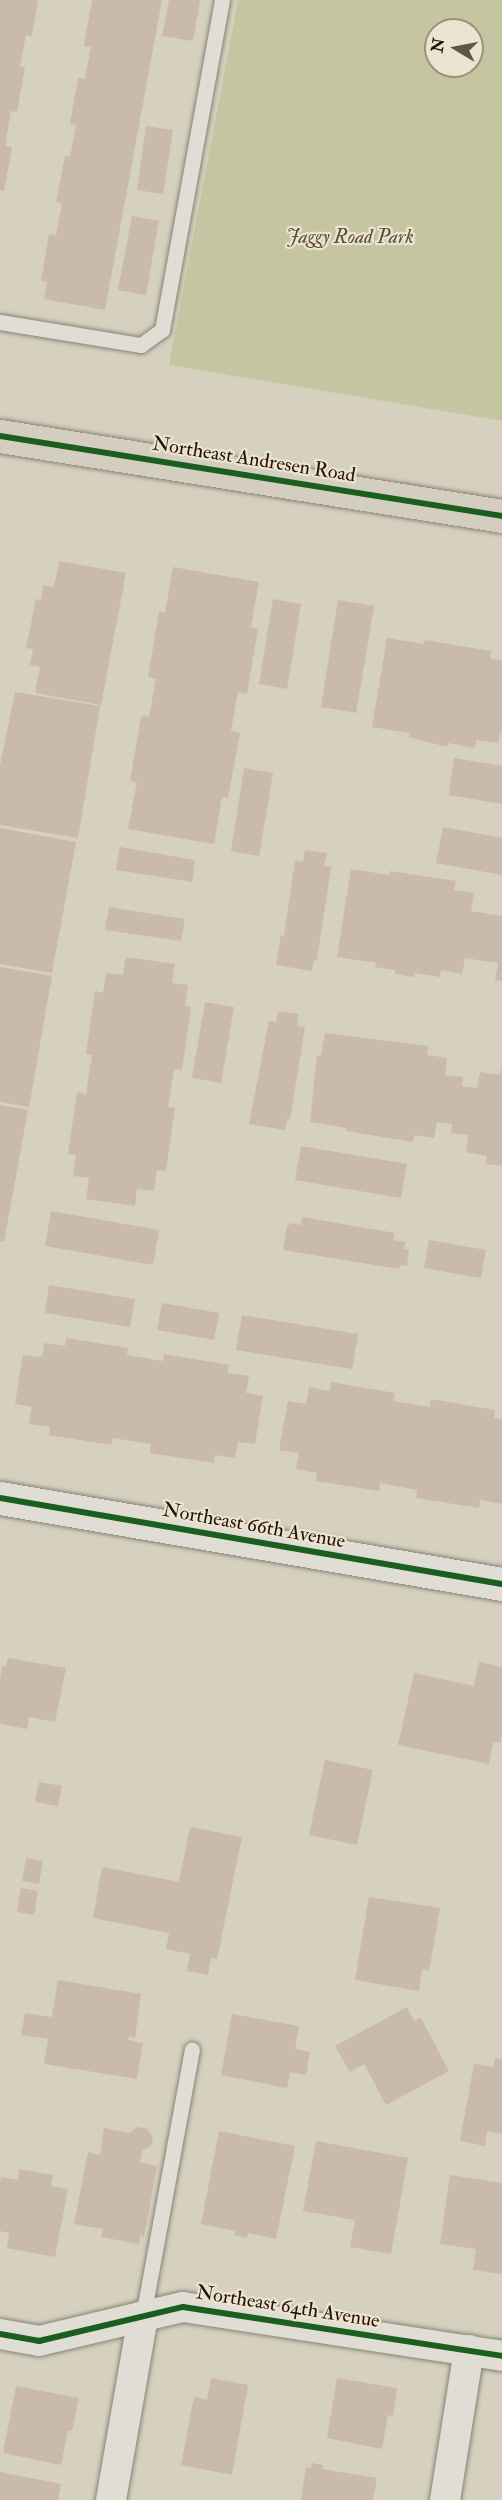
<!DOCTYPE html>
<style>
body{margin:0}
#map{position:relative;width:502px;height:2500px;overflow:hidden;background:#d6d1bf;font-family:"IM FELL Double Pica",serif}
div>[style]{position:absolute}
.green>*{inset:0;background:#c6c5a1}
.building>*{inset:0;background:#c9baab}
.roads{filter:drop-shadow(0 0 2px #898377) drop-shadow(0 0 2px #898377)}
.lane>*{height:15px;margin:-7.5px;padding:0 7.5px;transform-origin:7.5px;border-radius:7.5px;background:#e0ddd4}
.street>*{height:30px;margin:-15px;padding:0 15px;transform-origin:15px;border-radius:15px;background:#e0ddd4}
.secondary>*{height:33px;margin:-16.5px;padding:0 16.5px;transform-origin:16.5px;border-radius:16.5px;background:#e0ddd4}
.primary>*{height:33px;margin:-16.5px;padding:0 16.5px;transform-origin:16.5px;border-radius:16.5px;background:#d4cec0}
.cycleway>*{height:6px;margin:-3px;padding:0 3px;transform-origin:3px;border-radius:3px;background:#1b5e20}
span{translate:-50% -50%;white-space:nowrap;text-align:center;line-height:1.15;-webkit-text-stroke:4.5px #eae4d0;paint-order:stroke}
.park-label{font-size:20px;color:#5a4c33;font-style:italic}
.street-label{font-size:20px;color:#281004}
.north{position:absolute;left:424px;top:18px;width:60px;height:60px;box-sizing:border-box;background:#eae4d0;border:2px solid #9c8f7e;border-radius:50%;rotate:280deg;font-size:16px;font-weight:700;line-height:24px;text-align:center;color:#281004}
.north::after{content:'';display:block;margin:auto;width:21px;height:27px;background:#655445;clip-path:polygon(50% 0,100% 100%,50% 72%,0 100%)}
</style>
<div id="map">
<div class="green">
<i style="clip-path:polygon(evenodd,238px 0,502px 0,502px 421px,169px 365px,238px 0,436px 30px,472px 30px,472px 66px,436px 66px,436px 30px)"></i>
</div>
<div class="building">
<i style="clip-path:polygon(0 0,38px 0,32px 36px,26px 35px,20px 66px,25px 67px,17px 112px,11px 111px,5px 146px,12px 147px,4px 191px,0 190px)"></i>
<i style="clip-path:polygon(92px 0,162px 0,105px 310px,44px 299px,47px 282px,41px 281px,49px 234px,56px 235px,62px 203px,56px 202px,65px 156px,70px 157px,76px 125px,70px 124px,78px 78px,85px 79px,91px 47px,84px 46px)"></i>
<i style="clip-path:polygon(169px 0,200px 0,193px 41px,162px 36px)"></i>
<i style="clip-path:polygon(146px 126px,173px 130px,163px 194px,137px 190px)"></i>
<i style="clip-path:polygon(132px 216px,159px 221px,146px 295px,118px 290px)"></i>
<i style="clip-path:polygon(59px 561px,126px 573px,101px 705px,35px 693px,40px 667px,30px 665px,33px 649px,26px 648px,36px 599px,41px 600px,43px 585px,54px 587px)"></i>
<i style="clip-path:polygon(173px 567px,259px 582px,251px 627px,258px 629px,247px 694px,238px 692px,231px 731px,240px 733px,228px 798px,222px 797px,214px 844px,128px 829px,137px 782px,130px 781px,141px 716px,149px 717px,156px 679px,148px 677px,159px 612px,165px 613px)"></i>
<i style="clip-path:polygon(273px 599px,301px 604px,287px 689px,259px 684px)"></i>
<i style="clip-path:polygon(338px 600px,374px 606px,356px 713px,321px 707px)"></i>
<i style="clip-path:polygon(387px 638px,424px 644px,425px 640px,491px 651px,490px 658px,502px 661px,502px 727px,498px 743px,476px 740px,475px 748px,448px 743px,447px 747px,409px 737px,410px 733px,372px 727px)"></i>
<i style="clip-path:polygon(15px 692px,100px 706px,78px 838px,0 825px,0 766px)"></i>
<i style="clip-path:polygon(454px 758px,502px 766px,502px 804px,449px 795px)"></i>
<i style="clip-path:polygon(244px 768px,273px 773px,259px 856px,231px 851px)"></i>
<i style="clip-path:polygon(443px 827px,502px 838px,502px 875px,436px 863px)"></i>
<i style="clip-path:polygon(0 828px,76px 842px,52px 973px,0 964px)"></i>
<i style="clip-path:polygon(120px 847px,195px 860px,192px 882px,116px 870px)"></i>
<i style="clip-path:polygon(305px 850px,327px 853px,324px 866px,331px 867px,317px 960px,314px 960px,312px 971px,276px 965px,281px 935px,284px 936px,295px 861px,303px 862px)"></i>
<i style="clip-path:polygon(351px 869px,389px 875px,390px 871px,456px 881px,454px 890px,474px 893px,471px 911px,502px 916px,502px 981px,495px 980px,498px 963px,465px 958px,462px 974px,441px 970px,440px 977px,415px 973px,414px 977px,395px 974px,395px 970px,375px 967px,376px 963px,337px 957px)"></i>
<i style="clip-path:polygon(109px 907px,185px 919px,181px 941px,105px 930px)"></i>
<i style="clip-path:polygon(126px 957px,175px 964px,172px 983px,188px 985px,185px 1006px,191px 1007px,182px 1070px,174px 1069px,168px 1107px,175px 1108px,166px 1171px,157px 1170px,154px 1191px,137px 1189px,135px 1206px,86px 1199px,89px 1178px,73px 1176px,76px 1155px,68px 1154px,77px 1092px,86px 1094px,92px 1055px,86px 1054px,95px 991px,103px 993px,106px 973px,123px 975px)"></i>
<i style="clip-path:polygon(0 967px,52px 976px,29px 1107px,0 1102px)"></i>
<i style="clip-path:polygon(205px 1002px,234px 1007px,221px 1083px,192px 1078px)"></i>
<i style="clip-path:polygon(278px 1011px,299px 1014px,297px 1026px,305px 1027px,290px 1119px,287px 1119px,285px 1130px,249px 1124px,269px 1021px,276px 1022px)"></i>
<i style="clip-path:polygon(325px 1033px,428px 1046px,427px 1055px,447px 1058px,445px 1075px,463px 1077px,462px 1086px,477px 1088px,480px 1072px,500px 1075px,502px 1066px,502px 1166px,486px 1164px,487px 1156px,466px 1152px,468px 1135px,451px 1133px,452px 1124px,437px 1122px,434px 1138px,414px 1135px,413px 1142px,346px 1131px,346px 1128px,310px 1122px,317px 1056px,321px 1056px)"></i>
<i style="clip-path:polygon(0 1105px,28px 1110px,4px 1242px,0 1241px)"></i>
<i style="clip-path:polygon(301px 1146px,407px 1164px,401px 1198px,295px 1180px)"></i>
<i style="clip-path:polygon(51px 1211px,159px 1230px,153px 1265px,45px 1246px)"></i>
<i style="clip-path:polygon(302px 1217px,395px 1233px,393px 1240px,406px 1242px,404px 1249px,409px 1250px,407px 1266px,400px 1265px,399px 1269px,283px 1250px,287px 1226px,289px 1226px,289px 1223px,301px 1225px)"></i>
<i style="clip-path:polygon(429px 1240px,486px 1250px,481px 1278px,424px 1268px)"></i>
<i style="clip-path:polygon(49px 1285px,135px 1299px,130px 1327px,45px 1313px)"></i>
<i style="clip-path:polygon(162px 1303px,219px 1313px,214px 1340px,157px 1330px)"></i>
<i style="clip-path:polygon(242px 1315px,358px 1334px,352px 1369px,236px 1350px)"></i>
<i style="clip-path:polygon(66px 1338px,128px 1348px,127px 1355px,163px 1361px,164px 1354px,229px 1365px,227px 1373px,249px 1376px,246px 1393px,263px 1396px,255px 1444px,238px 1442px,235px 1458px,215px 1455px,214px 1463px,150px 1453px,151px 1444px,113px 1438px,111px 1445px,49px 1435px,50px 1427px,29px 1424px,32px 1407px,15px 1404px,23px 1355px,42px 1357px,44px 1343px,65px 1346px)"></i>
<i style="clip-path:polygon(331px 1382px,395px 1393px,393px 1401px,430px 1407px,431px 1399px,495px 1410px,494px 1418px,502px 1420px,502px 1504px,480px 1500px,479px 1508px,416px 1498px,417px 1490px,380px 1483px,379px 1491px,316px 1481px,317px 1473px,296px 1469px,299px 1453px,279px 1450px,288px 1401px,306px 1404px,309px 1387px,330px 1391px)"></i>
<i style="clip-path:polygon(8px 1658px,66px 1668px,55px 1722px,29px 1717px,27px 1729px,0 1724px,0 1679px,2px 1666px,6px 1667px)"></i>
<i style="clip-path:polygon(479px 1662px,502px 1667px,502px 1733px,500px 1743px,493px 1742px,489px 1764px,398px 1745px,414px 1673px,474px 1686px)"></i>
<i style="clip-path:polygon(325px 1760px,373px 1770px,357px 1845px,309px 1835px)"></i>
<i style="clip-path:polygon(39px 1782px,62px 1786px,58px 1806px,35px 1802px)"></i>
<i style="clip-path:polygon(190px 1827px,242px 1837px,217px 1959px,211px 1958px,208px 1975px,187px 1971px,190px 1954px,166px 1949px,169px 1933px,93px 1918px,102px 1867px,179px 1882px)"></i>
<i style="clip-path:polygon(26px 1858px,43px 1861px,39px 1884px,22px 1881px)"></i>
<i style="clip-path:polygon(21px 1888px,38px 1891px,34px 1915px,17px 1912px)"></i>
<i style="clip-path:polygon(369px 1897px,440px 1908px,429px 1971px,422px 1969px,419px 1991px,355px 1980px)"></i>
<i style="clip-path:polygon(58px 1980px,141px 1994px,135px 2038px,129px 2036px,128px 2040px,143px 2043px,137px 2079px,44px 2064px,48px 2039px,21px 2035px,25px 2013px,52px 2017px)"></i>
<i style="clip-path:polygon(407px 2007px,414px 2021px,421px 2018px,449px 2071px,386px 2105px,364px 2064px,350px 2072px,335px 2046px)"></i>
<i style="clip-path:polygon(232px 2014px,299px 2026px,295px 2049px,310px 2052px,306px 2075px,290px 2072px,287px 2088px,221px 2075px)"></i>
<i style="clip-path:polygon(495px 2058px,502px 2059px,502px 2134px,487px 2131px,485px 2146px,460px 2141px,474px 2064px,494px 2067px)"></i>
<i style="clip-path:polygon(137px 2127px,147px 2129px,153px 2138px,151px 2146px,142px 2151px,140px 2162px,157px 2166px,144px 2237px,140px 2236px,139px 2244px,101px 2237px,103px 2229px,74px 2224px,88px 2152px,100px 2155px,104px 2128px,130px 2133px)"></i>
<i style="clip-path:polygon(219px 2131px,295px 2146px,276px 2239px,248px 2233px,247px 2238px,234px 2235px,235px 2231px,201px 2224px)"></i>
<i style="clip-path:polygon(316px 2141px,408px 2158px,391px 2254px,350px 2247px,355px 2220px,303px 2211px)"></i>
<i style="clip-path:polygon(19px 2169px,53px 2175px,51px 2186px,68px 2189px,55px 2257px,7px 2248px,9px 2233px,0 2231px,0 2183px,1px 2177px,18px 2180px)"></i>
<i style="clip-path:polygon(450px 2175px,502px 2183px,502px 2274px,473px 2270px,476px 2249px,440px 2244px)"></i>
<i style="clip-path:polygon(211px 2378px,248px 2385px,232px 2475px,181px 2465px,194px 2397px,207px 2400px)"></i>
<i style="clip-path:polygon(337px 2378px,397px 2388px,393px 2416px,388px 2415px,382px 2449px,327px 2438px)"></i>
<i style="clip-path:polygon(16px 2386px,79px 2398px,72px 2431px,68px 2430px,61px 2465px,3px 2453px)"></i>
<i style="clip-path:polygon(312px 2463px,323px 2465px,322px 2469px,377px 2478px,373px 2500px,301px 2500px,306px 2467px,311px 2468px)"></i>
<i style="clip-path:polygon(0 2472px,61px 2484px,58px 2500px,0 2500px)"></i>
</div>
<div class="roads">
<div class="lane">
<i style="left:0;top:322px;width:143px;rotate:9.3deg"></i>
<i style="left:141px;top:345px;width:26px;rotate:-36deg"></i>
<i style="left:162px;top:330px;width:335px;rotate:-79.7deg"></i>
<i style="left:143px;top:2316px;width:271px;rotate:-79.6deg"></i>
</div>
<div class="street">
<i style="left:0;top:2334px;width:40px;rotate:10deg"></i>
<i style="left:39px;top:2341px;width:148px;rotate:-13.3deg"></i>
<i style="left:183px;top:2307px;width:323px;rotate:8.7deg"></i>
<i style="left:111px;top:2500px;width:187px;rotate:-80.1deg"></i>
<i style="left:445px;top:2500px;width:152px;rotate:-80.9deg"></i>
</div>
<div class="secondary">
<i style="left:0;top:1498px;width:509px;rotate:9.72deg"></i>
</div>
<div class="primary">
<i style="left:0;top:436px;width:508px;rotate:9.05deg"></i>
</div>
</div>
<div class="cycleway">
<i style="left:0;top:436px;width:508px;rotate:9.05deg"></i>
<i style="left:0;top:1498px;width:509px;rotate:9.72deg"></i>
<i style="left:0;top:2334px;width:40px;rotate:10deg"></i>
<i style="left:39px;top:2341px;width:148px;rotate:-13.3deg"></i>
<i style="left:183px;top:2307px;width:323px;rotate:8.7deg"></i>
</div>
<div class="park-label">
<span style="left:350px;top:236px">Jaggy Road Park</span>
</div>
<div class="street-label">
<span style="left:254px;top:459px;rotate:9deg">Northeast Andresen Road</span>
<span style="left:254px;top:1525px;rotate:10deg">Northeast 66th Avenue</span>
<span style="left:288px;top:2306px;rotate:9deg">Northeast 64th Avenue</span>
</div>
<div class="north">N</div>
</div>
